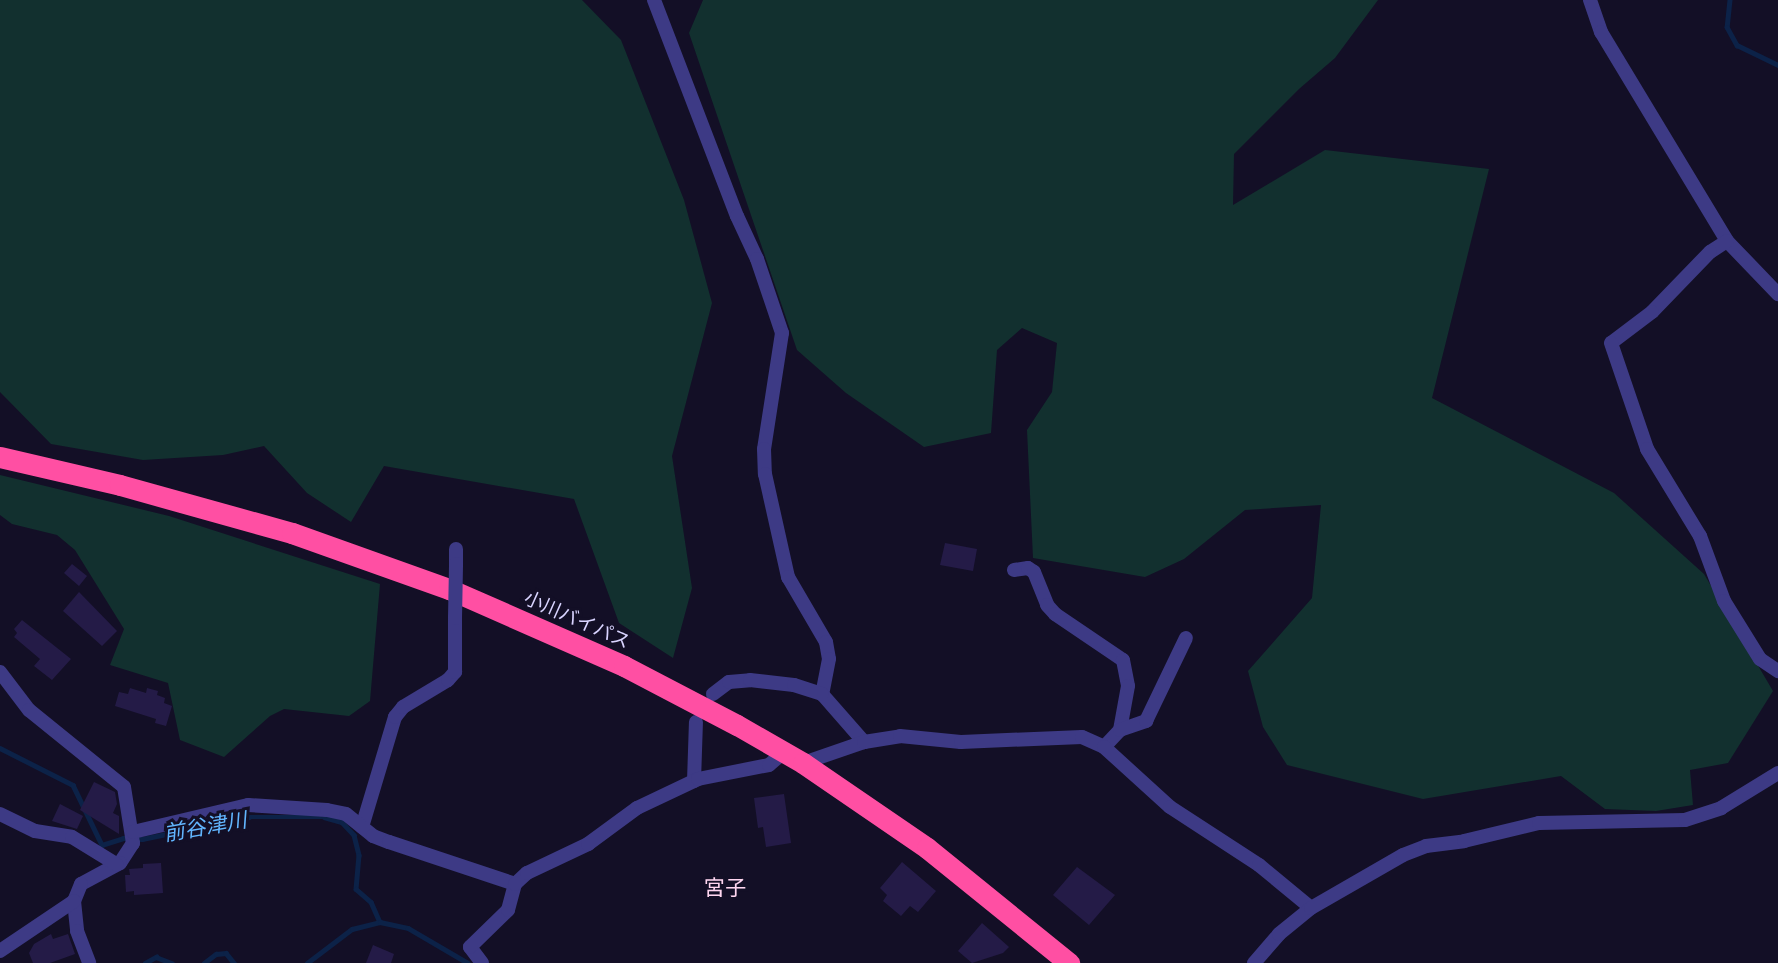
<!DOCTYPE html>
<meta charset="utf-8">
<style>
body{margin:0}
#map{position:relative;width:1778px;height:963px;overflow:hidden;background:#130f26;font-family:Manrope,"Noto Sans JP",sans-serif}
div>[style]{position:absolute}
.green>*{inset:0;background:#12302f}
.stream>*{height:4.5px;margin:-2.25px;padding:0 2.25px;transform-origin:2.25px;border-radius:2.25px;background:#0c2248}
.building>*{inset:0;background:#241b47}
.minor>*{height:14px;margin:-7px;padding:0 7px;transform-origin:7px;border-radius:7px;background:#3d3a85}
.highway>*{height:21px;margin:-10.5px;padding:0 10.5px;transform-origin:10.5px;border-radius:10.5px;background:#ff4fa3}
.minor-bridge>*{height:14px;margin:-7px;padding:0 7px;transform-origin:7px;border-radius:7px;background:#3d3a85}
span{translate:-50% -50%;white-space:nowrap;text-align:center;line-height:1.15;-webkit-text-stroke:6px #130f26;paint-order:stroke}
.street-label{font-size:19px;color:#d9d4ff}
.water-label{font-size:21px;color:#62b6ff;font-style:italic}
.neighbourhood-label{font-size:21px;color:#ffd6f0}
</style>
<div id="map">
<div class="green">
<i style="clip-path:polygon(0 0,582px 0,621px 40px,684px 200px,712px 303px,672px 456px,692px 588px,673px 658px,619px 623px,574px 499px,384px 466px,351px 522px,307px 493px,264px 446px,223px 455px,143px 460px,51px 444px,0 392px)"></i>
<i style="clip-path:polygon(703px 0,1378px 0,1335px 58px,1299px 89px,1234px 154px,1233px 205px,1325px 150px,1489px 169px,1432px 398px,1614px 493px,1704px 574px,1773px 691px,1728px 763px,1690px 770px,1693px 805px,1656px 811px,1605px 809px,1561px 776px,1423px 799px,1287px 765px,1263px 727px,1248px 671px,1312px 598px,1321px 505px,1245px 510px,1184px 559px,1145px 577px,1033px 558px,1027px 430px,1052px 392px,1057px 343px,1022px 328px,997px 350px,991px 433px,924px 447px,846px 393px,797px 350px,689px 33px)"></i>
<i style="clip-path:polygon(0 475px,169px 516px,380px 584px,370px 701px,349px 716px,284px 709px,270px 716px,224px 757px,180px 740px,168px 683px,110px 665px,124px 629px,75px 550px,57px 535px,12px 524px,0 515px)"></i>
</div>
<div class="stream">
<i style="left:1730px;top:0;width:27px;rotate:96deg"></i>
<i style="left:1727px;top:27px;width:21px;rotate:61deg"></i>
<i style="left:1737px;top:45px;width:46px;rotate:26deg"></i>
<i style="left:0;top:748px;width:82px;rotate:26.9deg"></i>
<i style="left:73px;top:785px;width:67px;rotate:64.2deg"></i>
<i style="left:102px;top:845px;width:22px;rotate:-18deg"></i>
<i style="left:123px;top:838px;width:19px;rotate:3deg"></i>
<i style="left:142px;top:839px;width:109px;rotate:-11.6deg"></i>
<i style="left:249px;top:817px;width:75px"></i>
<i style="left:324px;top:817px;width:19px;rotate:16deg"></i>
<i style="left:342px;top:822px;width:18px;rotate:47deg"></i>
<i style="left:354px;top:835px;width:21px;rotate:76deg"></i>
<i style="left:359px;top:855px;width:34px;rotate:95deg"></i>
<i style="left:356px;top:889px;width:20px;rotate:41deg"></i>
<i style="left:371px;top:902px;width:22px;rotate:66deg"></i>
<i style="left:145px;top:963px;width:13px;rotate:-29deg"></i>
<i style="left:156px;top:957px;width:17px;rotate:21deg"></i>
<i style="left:204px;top:963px;width:15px;rotate:-37deg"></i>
<i style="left:216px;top:954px;width:10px;rotate:-6deg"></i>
<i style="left:226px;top:953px;width:13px;rotate:51deg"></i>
<i style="left:307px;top:963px;width:56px;rotate:-37.1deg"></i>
<i style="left:352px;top:929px;width:29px;rotate:-14deg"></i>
<i style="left:380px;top:922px;width:29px;rotate:12deg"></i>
<i style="left:408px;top:928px;width:69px;rotate:30.3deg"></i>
</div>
<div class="building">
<i style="clip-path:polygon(945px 543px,977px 549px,973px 571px,940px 565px)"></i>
<i style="clip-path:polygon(72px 564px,87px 576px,79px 586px,64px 573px)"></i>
<i style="clip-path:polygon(79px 592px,117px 631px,102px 646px,63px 611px)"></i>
<i style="clip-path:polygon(22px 620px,71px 659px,52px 680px,34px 666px,40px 659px,14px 637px,17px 633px,14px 629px)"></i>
<i style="clip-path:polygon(130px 688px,146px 693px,147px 688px,158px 691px,157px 695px,165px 698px,164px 703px,172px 706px,166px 726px,155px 723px,156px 719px,115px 706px,119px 692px,128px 694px)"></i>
<i style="clip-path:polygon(94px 782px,115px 792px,117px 804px,113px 813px,119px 816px,119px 834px,80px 810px)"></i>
<i style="clip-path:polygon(784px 794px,791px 843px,766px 847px,763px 827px,758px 828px,754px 798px)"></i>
<i style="clip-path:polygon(60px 804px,83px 816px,77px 829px,52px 821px)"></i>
<i style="clip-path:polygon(902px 862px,936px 891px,918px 912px,910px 906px,901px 916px,883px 901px,887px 895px,880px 888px)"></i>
<i style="clip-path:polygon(161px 863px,163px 893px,134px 895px,134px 891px,126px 892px,125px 875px,130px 875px,129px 869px,143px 868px,143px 864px)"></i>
<i style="clip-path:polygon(1077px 867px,1115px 895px,1089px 925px,1053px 895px)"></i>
<i style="clip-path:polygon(982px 923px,1009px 947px,1003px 953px,972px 963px,958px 951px)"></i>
<i style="clip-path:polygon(51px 934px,53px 939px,68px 934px,75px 954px,50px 963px,33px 963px,29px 953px,34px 944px)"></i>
<i style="clip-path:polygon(373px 945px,394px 954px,391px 963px,366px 963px)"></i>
</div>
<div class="minor">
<i style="left:654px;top:0;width:231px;rotate:69deg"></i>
<i style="left:737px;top:216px;width:47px;rotate:65.1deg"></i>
<i style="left:757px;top:259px;width:78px;rotate:71.3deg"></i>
<i style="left:782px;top:333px;width:117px;rotate:98.8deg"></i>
<i style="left:764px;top:449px;width:25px;rotate:88deg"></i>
<i style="left:765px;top:474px;width:106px;rotate:77.4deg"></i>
<i style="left:788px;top:577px;width:75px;rotate:59.7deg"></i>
<i style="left:826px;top:642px;width:17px;rotate:80deg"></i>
<i style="left:829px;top:659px;width:36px;rotate:101deg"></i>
<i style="left:822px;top:694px;width:64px;rotate:48.8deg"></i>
<i style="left:1590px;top:0;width:34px;rotate:71deg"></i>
<i style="left:1601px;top:32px;width:244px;rotate:58.9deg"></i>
<i style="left:1727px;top:241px;width:74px;rotate:46.1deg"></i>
<i style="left:1727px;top:241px;width:20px;rotate:147deg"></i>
<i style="left:1710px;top:252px;width:83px;rotate:134deg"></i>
<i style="left:1652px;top:312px;width:51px;rotate:142.9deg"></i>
<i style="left:1611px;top:343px;width:112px;rotate:71.2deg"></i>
<i style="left:1647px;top:449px;width:102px;rotate:58.7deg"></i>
<i style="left:1700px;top:536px;width:69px;rotate:69.7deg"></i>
<i style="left:1724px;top:601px;width:68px;rotate:58.2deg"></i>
<i style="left:1760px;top:659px;width:22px;rotate:34deg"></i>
<i style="left:456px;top:564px;width:15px;rotate:-90deg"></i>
<i style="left:1014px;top:570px;width:14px;rotate:-8deg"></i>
<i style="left:1028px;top:568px;width:7px;rotate:34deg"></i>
<i style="left:1034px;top:572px;width:35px;rotate:68deg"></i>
<i style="left:1047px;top:605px;width:12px;rotate:48deg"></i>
<i style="left:1055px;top:614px;width:82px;rotate:34.1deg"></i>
<i style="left:1123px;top:660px;width:26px;rotate:79deg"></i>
<i style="left:1128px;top:686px;width:45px;rotate:100.3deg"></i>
<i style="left:1120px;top:730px;width:23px;rotate:133deg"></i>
<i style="left:0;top:672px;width:48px;rotate:52.7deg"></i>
<i style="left:29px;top:710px;width:122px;rotate:39deg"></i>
<i style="left:124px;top:787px;width:57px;rotate:80.9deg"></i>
<i style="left:133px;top:843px;width:24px;rotate:123deg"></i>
<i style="left:120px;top:863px;width:44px;rotate:151.7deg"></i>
<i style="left:81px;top:884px;width:18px;rotate:112deg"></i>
<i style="left:74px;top:901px;width:30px;rotate:84deg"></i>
<i style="left:77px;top:931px;width:34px;rotate:69deg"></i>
<i style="left:713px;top:694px;width:20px;rotate:-37deg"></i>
<i style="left:729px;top:682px;width:21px;rotate:-5deg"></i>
<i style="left:750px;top:680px;width:44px;rotate:6.5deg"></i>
<i style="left:794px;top:685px;width:29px;rotate:18deg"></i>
<i style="left:1120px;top:730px;width:28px;rotate:-19deg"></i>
<i style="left:1146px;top:721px;width:92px;rotate:-64.3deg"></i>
<i style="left:803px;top:763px;width:65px;rotate:-19deg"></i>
<i style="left:864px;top:742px;width:36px;rotate:-9deg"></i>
<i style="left:900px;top:736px;width:61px;rotate:5.6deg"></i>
<i style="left:961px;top:742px;width:121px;rotate:-2.4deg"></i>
<i style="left:1082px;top:737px;width:24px;rotate:24deg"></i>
<i style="left:1104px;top:747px;width:89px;rotate:42.3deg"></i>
<i style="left:1170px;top:807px;width:106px;rotate:33.1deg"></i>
<i style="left:1259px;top:865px;width:67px;rotate:39.6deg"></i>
<i style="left:694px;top:781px;width:59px;rotate:-88.1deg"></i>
<i style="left:0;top:814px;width:39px;rotate:26deg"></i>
<i style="left:35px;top:831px;width:37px;rotate:9deg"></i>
<i style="left:72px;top:837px;width:52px;rotate:31.5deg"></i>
<i style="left:362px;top:827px;width:115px;rotate:-73.3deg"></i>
<i style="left:395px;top:717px;width:13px;rotate:-51deg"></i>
<i style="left:403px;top:707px;width:52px;rotate:-31deg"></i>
<i style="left:448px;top:680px;width:11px;rotate:-49deg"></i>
<i style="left:455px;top:672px;width:54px;rotate:-90deg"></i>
<i style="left:133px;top:832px;width:118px;rotate:-13.2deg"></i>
<i style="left:248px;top:805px;width:79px;rotate:3.6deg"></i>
<i style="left:327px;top:810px;width:19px;rotate:12deg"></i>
<i style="left:346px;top:814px;width:35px;rotate:39deg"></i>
<i style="left:373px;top:836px;width:17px;rotate:21deg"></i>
<i style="left:389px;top:842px;width:133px;rotate:18.4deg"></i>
<i style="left:0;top:951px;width:89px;rotate:-34deg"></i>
<i style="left:482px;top:963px;width:20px;rotate:-127deg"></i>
<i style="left:470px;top:947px;width:53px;rotate:-44.2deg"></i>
<i style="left:508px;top:910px;width:27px;rotate:-75deg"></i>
<i style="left:515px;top:884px;width:16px;rotate:-43deg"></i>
<i style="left:527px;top:873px;width:68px;rotate:-25.4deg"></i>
<i style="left:588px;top:844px;width:61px;rotate:-36.3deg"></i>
<i style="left:637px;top:808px;width:68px;rotate:-25.4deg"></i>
<i style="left:698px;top:779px;width:72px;rotate:-11.2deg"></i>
<i style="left:769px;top:765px;width:20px;rotate:-41deg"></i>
<i style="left:1254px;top:963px;width:38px;rotate:-49deg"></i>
<i style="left:1279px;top:934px;width:41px;rotate:-39.1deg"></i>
<i style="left:1311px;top:908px;width:106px;rotate:-29.9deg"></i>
<i style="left:1403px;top:855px;width:25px;rotate:-21deg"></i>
<i style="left:1426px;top:846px;width:38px;rotate:-7deg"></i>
<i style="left:1464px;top:841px;width:77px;rotate:-13.5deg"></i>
<i style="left:1539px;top:823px;width:146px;rotate:-1.2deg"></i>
<i style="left:1685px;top:820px;width:38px;rotate:-18deg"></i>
<i style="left:1721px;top:808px;width:67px;rotate:-31.6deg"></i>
</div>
<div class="highway">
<i style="left:0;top:457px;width:123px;rotate:13.1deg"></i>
<i style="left:120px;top:485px;width:179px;rotate:15.6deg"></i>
<i style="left:292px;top:533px;width:167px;rotate:19.6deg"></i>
<i style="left:449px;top:589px;width:191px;rotate:23.7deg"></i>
<i style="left:624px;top:666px;width:127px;rotate:27.6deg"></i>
<i style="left:737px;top:725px;width:76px;rotate:29.9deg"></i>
<i style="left:803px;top:763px;width:150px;rotate:34.4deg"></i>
<i style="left:927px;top:848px;width:183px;rotate:39deg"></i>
</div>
<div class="minor-bridge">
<i style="left:455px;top:618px;width:54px;rotate:-88.9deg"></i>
</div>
<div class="street-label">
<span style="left:577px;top:620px;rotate:24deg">小川バイパス</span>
</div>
<div class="water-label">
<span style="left:205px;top:826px;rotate:-10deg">前谷津川</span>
</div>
<div class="neighbourhood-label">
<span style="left:725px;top:887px">宮子</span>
</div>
</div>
